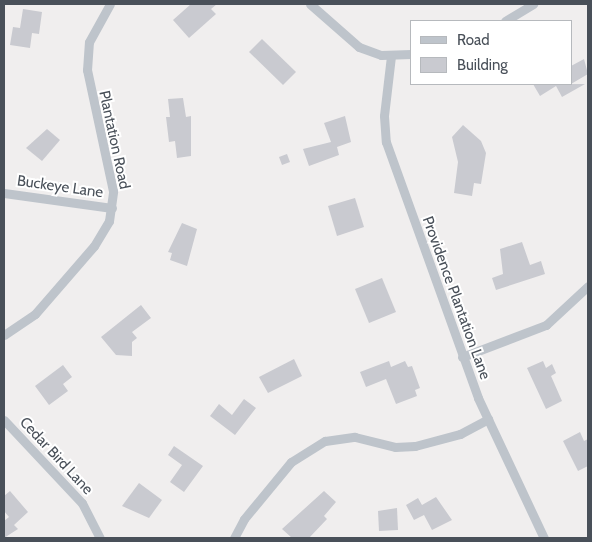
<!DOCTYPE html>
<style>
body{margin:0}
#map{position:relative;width:592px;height:542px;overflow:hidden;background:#f0eeee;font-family:Cabin,sans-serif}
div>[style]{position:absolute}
.building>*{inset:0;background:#c9cad0}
.street>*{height:9px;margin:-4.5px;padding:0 4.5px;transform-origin:4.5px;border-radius:4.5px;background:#bec4cb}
span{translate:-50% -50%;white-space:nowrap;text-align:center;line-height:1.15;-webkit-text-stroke:4px #fff;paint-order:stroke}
.street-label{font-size:15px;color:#495059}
.frame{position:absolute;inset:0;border:5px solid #495059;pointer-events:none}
.legend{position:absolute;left:410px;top:20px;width:162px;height:65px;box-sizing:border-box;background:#fff;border:1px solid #b6b9bd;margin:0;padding:6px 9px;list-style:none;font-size:15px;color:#495059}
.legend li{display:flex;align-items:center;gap:10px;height:25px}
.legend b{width:25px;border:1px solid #b6b9bd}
</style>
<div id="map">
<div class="building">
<i style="clip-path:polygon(191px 4px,217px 4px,211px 9px,216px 14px,189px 38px,173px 20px)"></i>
<i style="clip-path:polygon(23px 9px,42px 12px,39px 34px,32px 33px,30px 48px,10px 45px,13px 27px,20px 28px)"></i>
<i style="clip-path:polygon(262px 39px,296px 72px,283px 85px,249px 52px)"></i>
<i style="clip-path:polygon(584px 59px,588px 74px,571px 84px,585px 84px,562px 97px,556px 86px,540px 96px,533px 84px,571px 84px,571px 66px)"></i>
<i style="clip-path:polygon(183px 98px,186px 117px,191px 116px,191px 156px,177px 158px,175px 141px,169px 142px,166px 117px,170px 117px,168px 99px)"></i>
<i style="clip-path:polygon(345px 116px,351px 142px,337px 147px,339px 155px,309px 166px,303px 149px,331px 142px,324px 123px)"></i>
<i style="clip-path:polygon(463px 125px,481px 141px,486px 153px,481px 184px,474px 183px,472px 196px,454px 193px,458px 162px,452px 137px)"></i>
<i style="clip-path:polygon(47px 129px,60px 140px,42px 161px,26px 148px)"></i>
<i style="clip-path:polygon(287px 154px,290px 162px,282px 165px,279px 157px)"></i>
<i style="clip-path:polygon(355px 198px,364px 227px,337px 236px,328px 206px)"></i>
<i style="clip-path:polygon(182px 223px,197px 229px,187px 266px,170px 260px,172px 253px,168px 252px)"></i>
<i style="clip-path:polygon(522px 242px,530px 265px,541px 261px,545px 274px,496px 290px,492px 278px,503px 274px,500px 249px)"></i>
<i style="clip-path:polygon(382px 278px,396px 312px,369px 323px,355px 289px)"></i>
<i style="clip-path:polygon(141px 305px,151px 318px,132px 332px,137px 338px,132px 342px,132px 356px,116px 355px,101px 337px)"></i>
<i style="clip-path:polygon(294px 359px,302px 376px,268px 393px,259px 377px)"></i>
<i style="clip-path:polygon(389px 361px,391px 367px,405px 361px,408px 367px,412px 366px,420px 388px,415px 390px,417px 396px,396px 404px,386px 379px,366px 387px,360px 372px)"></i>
<i style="clip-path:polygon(543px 361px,546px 368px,552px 364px,556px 373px,551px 376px,562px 401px,546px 409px,527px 368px)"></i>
<i style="clip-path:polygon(63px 365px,72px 377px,63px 384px,68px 391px,49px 405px,35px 386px)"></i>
<i style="clip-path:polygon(244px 399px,256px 408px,235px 435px,210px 416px,219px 404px,232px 415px)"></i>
<i style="clip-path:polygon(580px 432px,584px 441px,588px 439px,588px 466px,578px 471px,563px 441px)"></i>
<i style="clip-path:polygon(174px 446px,203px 466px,184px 492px,170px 482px,182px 465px,168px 455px)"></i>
<i style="clip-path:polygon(139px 483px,162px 500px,149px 518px,122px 506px)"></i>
<i style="clip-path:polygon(10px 491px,28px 512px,14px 525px,18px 529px,4px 538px,4px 521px,9px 517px,4px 511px,4px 496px)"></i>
<i style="clip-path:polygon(324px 491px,336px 502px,324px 516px,327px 519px,309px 538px,292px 538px,282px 529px)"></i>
<i style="clip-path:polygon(436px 497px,452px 520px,432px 530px,424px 515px,414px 520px,406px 505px,418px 498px,422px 505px)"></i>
<i style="clip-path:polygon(397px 508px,398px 530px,379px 531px,378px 511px)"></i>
</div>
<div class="street">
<i style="left:310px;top:4px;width:65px;rotate:41.3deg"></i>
<i style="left:359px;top:47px;width:23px;rotate:20deg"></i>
<i style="left:381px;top:55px;width:30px;rotate:-2deg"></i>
<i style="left:505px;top:21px;width:33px;rotate:-31deg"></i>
<i style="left:391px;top:56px;width:60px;rotate:96.7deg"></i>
<i style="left:384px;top:116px;width:26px;rotate:86deg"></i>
<i style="left:386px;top:142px;width:272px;rotate:70.2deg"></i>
<i style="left:478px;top:398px;width:155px;rotate:64.8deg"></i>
<i style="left:4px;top:193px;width:109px;rotate:7.9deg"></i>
<i style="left:4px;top:335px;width:37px;rotate:-34deg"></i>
<i style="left:35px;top:314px;width:90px;rotate:-49.1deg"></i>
<i style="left:94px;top:246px;width:29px;rotate:-59deg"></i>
<i style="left:109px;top:221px;width:30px;rotate:-82deg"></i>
<i style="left:113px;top:191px;width:124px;rotate:-102.1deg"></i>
<i style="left:87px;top:70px;width:28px;rotate:-86deg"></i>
<i style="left:89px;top:42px;width:43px;rotate:-61.1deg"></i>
<i style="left:462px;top:357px;width:90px;rotate:-20.9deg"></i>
<i style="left:546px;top:325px;width:57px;rotate:-42.9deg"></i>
<i style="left:4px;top:420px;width:114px;rotate:46.8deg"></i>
<i style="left:82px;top:503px;width:39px;rotate:63deg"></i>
<i style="left:234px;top:538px;width:21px;rotate:-62deg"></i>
<i style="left:244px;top:519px;width:74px;rotate:-50.5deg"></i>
<i style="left:291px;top:462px;width:40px;rotate:-32deg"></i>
<i style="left:325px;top:441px;width:30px;rotate:-8deg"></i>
<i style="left:355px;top:437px;width:41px;rotate:14deg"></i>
<i style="left:395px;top:447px;width:20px;rotate:-3deg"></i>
<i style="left:415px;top:446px;width:47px;rotate:-14.9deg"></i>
<i style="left:460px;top:434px;width:32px;rotate:-28deg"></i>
</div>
<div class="street-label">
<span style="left:114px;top:140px;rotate:78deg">Plantation Road</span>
<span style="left:60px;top:187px;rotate:8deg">Buckeye Lane</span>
<span style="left:456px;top:298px;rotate:70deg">Providence Plantation Lane</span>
<span style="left:56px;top:456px;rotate:47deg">Cedar Bird Lane</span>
</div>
<div class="frame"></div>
<ul class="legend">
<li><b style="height:6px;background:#bec4cb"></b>Road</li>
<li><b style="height:14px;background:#c9cad0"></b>Building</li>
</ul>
</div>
